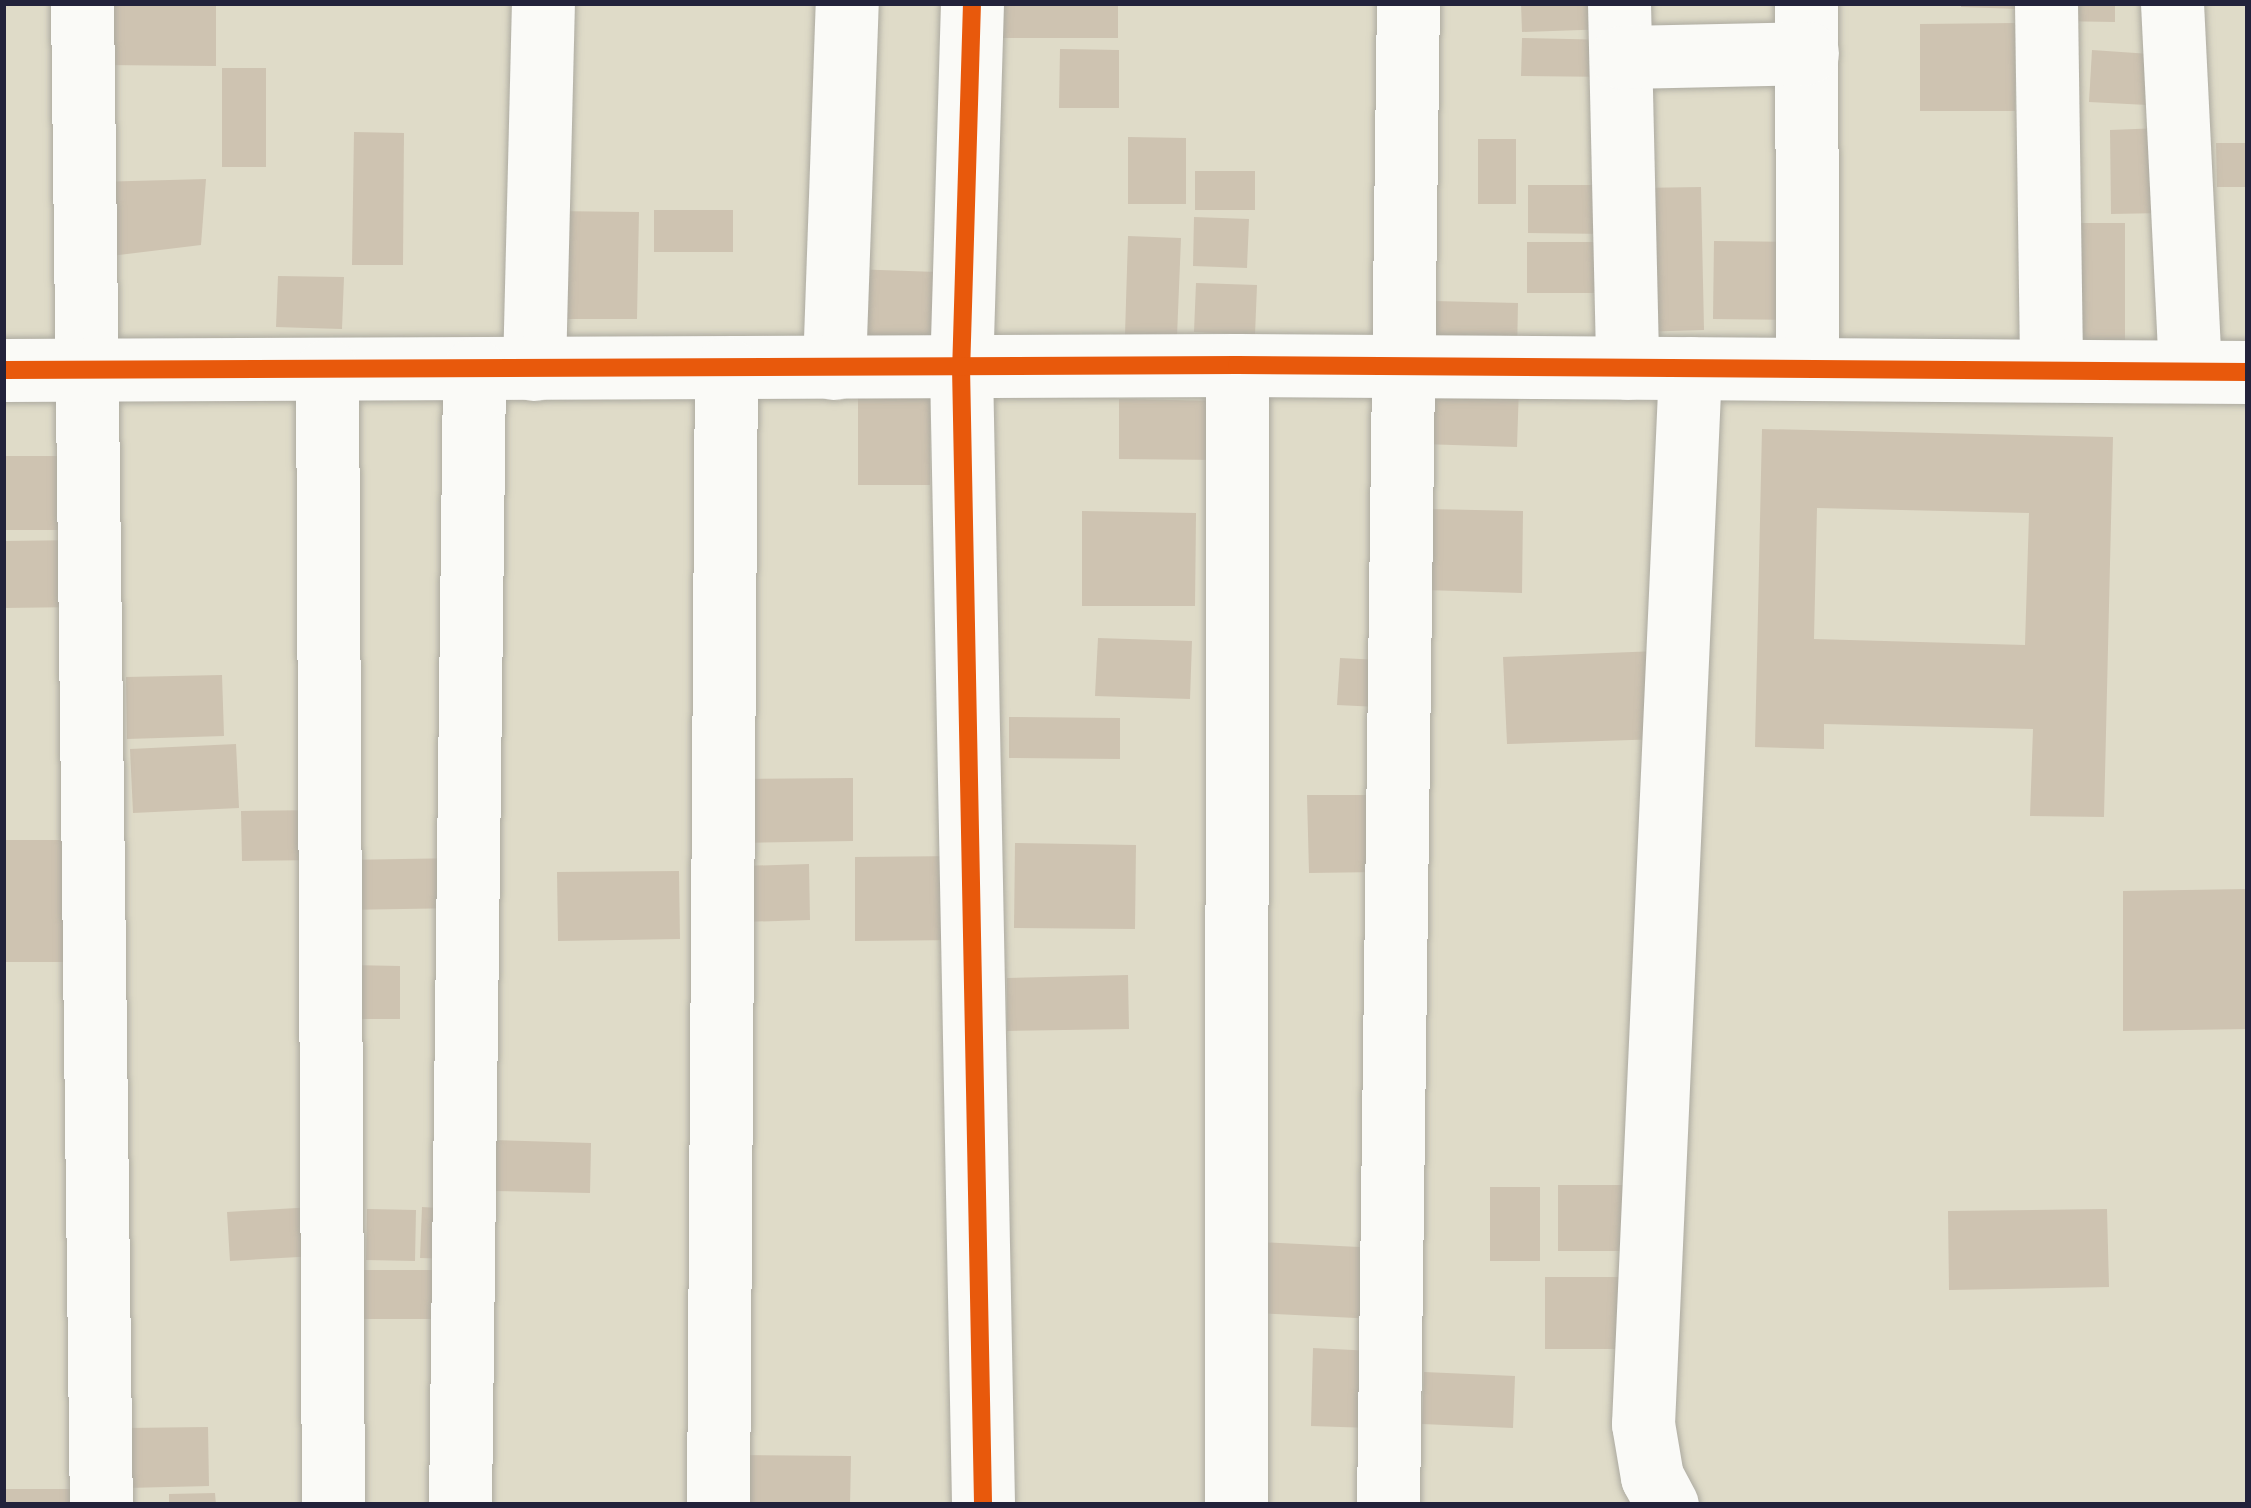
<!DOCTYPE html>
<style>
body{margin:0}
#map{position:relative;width:2251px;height:1508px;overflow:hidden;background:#dfdbc8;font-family:Caveat,sans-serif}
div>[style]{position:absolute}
.building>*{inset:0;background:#cec3b1}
.roads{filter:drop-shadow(0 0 3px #acaaa0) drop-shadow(0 0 3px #acaaa0)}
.street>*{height:63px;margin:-31.5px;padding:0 31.5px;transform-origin:31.5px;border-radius:31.5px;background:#fafaf7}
.cycleway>*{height:18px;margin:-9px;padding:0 9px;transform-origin:9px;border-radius:9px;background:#e8590c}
span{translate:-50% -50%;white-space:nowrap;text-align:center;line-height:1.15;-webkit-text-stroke:10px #f6f6f2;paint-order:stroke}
.frame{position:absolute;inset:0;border:6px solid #22223b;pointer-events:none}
</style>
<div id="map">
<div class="building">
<i style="clip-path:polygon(103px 3px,216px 4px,216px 66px,103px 65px)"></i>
<i style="clip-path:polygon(989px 3px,1118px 3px,1118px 38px,989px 38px)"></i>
<i style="clip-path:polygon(1521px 3px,1610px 3px,1610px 29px,1522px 32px)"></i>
<i style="clip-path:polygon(1961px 3px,2019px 3px,2019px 9px,1961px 7px)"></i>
<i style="clip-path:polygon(2055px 3px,2115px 3px,2115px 22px,2054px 21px)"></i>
<i style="clip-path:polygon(2015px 23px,2015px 111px,1920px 111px,1920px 24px)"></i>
<i style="clip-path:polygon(1522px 38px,1614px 40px,1613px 77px,1521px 76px)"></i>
<i style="clip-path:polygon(1060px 49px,1119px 50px,1119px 108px,1059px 108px)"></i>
<i style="clip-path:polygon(2092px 50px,2150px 54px,2147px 105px,2089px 102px)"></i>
<i style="clip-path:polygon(222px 68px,266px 68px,266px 167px,222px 167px)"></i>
<i style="clip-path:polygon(2161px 128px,2164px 213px,2111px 214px,2110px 130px)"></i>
<i style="clip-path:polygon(354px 132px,404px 133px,403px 265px,352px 265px)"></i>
<i style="clip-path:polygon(1128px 137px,1186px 138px,1186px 204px,1128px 204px)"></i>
<i style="clip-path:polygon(1478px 139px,1516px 139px,1516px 204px,1478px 204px)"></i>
<i style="clip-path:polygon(2216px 143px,2248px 143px,2248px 187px,2217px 187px)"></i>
<i style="clip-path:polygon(1195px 171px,1255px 171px,1255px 210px,1195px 210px)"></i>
<i style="clip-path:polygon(206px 179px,201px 245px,94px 258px,96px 182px)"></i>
<i style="clip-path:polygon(1528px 185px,1607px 185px,1607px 234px,1528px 233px)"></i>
<i style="clip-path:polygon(1701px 187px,1704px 330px,1639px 332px,1637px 188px)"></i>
<i style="clip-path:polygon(654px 210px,733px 210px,733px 252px,654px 252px)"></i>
<i style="clip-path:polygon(550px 211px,639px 212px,637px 319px,549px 319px)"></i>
<i style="clip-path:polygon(1194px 217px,1249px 219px,1247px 268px,1193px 266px)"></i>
<i style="clip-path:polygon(2056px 223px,2125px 223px,2125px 341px,2056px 341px)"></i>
<i style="clip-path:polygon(1128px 236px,1181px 238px,1177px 337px,1125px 335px)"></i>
<i style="clip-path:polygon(1714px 241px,1793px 242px,1791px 320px,1713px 319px)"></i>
<i style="clip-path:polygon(1527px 242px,1611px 242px,1610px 293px,1527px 293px)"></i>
<i style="clip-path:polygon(851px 269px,937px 272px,933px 346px,848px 342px)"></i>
<i style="clip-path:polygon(278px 276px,344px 277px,342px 329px,276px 327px)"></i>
<i style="clip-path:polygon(1196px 283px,1257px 285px,1255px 335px,1194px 332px)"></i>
<i style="clip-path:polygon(1434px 301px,1518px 303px,1517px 354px,1433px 353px)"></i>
<i style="clip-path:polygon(1422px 383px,1519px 386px,1517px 447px,1421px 444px)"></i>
<i style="clip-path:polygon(858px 396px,930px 396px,930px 485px,858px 485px)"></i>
<i style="clip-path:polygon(1119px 399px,1223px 401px,1221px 460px,1119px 459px)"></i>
<i style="clip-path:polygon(evenodd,1762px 429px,2113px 437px,2104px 817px,2030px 816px,2033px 729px,1824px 724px,1824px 749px,1755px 747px,1762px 429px,1817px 508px,2029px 513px,2025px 645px,1814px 639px,1817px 508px)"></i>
<i style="clip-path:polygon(3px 456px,78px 456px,78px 530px,3px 530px)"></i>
<i style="clip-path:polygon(1427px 509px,1523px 511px,1522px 593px,1425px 590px)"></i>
<i style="clip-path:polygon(1082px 511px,1196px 513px,1195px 606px,1082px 606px)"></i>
<i style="clip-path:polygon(84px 540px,81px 607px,3px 608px,3px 541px)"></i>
<i style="clip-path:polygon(1098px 638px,1192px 641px,1190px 699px,1095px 696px)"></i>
<i style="clip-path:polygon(1658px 651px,1662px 739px,1507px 744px,1503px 657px)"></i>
<i style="clip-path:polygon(1340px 658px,1402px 661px,1399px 708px,1337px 705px)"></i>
<i style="clip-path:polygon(222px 675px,224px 736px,127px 739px,126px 677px)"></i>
<i style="clip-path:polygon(1009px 717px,1120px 718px,1120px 759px,1009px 758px)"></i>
<i style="clip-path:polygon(236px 744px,239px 808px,133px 813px,130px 749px)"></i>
<i style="clip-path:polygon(853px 778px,853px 841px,739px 843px,738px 779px)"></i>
<i style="clip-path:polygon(1307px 795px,1377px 795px,1379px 872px,1309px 873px)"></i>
<i style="clip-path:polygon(324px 810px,325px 860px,242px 861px,241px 811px)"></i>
<i style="clip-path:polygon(3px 840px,89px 840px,89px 962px,3px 962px)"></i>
<i style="clip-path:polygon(1015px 843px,1136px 845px,1135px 929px,1014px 928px)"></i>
<i style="clip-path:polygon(959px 856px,960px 940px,855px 941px,855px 857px)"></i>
<i style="clip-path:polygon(464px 858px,465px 908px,341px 910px,340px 860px)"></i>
<i style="clip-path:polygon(809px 864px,810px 920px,742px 922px,741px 866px)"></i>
<i style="clip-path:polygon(679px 871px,680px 939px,558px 941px,557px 872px)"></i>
<i style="clip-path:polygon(2248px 889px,2248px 1029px,2123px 1031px,2123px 891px)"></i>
<i style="clip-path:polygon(350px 965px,400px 966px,400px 1019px,349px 1019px)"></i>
<i style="clip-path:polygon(1128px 975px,1129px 1029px,1007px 1031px,1007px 978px)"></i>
<i style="clip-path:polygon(493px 1140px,591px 1143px,590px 1193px,492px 1191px)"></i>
<i style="clip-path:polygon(1558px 1185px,1633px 1185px,1633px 1251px,1558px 1251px)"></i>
<i style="clip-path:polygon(1490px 1187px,1540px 1187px,1540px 1261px,1490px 1261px)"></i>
<i style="clip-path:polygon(314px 1207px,317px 1256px,230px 1261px,227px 1212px)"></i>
<i style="clip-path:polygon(422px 1207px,457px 1209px,456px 1259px,420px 1258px)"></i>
<i style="clip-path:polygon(367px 1209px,416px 1210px,415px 1261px,366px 1260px)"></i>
<i style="clip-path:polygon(2107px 1209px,2109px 1287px,1949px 1290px,1948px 1211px)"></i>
<i style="clip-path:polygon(1259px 1242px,1379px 1248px,1376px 1319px,1255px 1313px)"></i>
<i style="clip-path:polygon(344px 1270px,458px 1270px,458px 1319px,344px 1319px)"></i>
<i style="clip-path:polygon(1545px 1277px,1638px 1277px,1638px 1349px,1545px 1349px)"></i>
<i style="clip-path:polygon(1313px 1348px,1373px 1351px,1371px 1428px,1311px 1426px)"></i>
<i style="clip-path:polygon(1424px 1372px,1515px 1376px,1513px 1428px,1422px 1424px)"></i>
<i style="clip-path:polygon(208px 1427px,209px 1486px,127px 1488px,126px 1428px)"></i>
<i style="clip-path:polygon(738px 1455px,851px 1456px,850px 1505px,738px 1505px)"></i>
<i style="clip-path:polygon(3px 1489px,91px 1489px,91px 1505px,3px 1505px)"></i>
<i style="clip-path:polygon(215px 1493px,216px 1505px,169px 1505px,169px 1494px)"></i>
</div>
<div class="roads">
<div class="street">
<i style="left:82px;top:3px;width:1502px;rotate:89.28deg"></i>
<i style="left:972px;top:3px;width:364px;rotate:91.7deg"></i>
<i style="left:961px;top:367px;width:1138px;rotate:88.89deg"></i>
<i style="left:1619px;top:3px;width:365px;rotate:88.7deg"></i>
<i style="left:1806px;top:3px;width:366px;rotate:89.8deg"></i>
<i style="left:2046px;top:3px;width:367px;rotate:89.2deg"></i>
<i style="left:2172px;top:3px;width:368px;rotate:87.2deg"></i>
<i style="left:1621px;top:57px;width:186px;rotate:-1.2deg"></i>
<i style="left:834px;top:368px;width:365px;rotate:-88deg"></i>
<i style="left:534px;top:369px;width:366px;rotate:-88.6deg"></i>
<i style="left:3px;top:370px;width:1234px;rotate:-0.23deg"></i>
<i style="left:1237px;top:365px;width:1011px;rotate:0.4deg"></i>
<i style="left:327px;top:370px;width:1135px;rotate:89.7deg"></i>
<i style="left:460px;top:1505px;width:1136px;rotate:-89.29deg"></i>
<i style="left:718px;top:1505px;width:1137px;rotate:-89.6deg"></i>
<i style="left:1236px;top:1505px;width:1140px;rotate:-89.95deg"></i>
<i style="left:1388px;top:1505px;width:1502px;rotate:-89.24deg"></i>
<i style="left:1667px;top:1505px;width:32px;rotate:-118deg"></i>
<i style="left:1652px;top:1477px;width:54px;rotate:-99.6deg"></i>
<i style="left:1643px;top:1424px;width:1057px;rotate:-87.45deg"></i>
</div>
</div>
<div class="cycleway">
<i style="left:972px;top:3px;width:364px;rotate:91.7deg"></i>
<i style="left:961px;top:367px;width:1138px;rotate:88.89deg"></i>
<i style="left:3px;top:370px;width:1234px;rotate:-0.23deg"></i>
<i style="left:1237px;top:365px;width:1011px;rotate:0.4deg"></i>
</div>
<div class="frame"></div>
</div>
